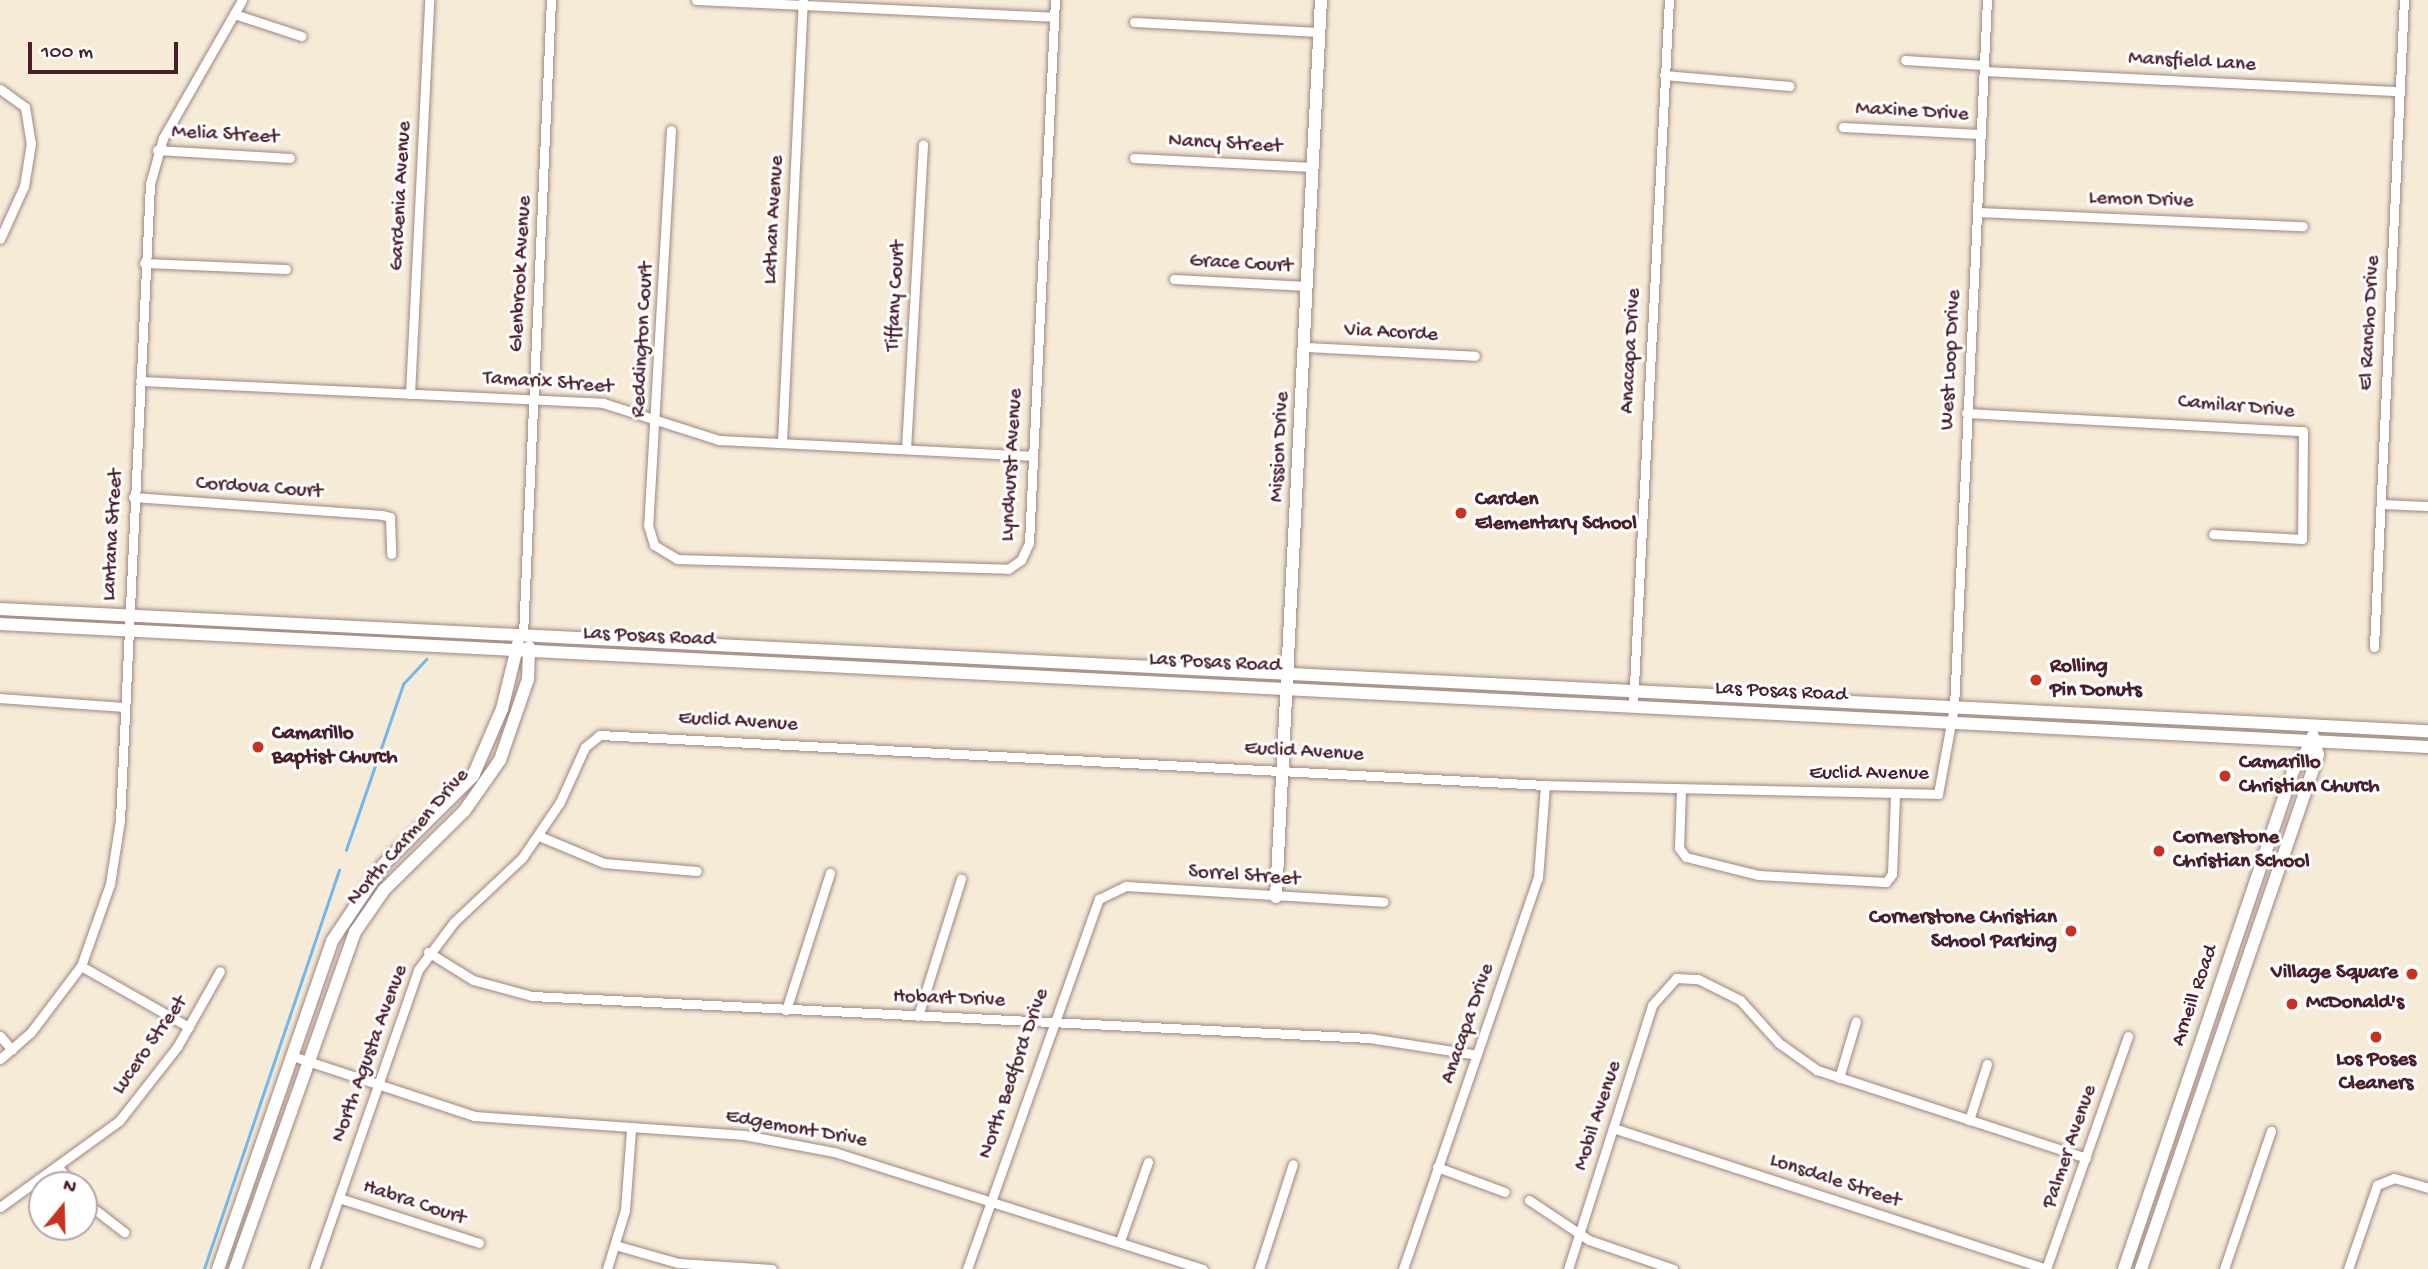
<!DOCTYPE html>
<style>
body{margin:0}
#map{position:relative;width:2428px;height:1269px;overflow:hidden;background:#f5ebd7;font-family:"Gochi Hand",sans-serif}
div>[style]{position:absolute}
.stream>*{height:2.5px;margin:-1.25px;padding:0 1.25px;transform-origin:1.25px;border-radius:1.25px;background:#75b7ea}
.roads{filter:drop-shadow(0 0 2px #a08581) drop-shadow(0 0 2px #a08581)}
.street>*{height:9px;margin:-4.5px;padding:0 4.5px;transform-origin:4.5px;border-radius:4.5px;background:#fff}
.secondary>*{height:12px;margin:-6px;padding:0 6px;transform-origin:6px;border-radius:6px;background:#fff}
.dots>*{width:19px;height:19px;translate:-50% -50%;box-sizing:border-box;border:4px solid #fff;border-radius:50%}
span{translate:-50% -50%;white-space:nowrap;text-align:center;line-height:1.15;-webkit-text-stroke:6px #fff;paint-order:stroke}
.street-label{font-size:21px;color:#4a1f2b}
.poi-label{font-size:21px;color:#4a1f2b;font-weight:700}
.left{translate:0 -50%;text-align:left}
.right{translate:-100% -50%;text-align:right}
.north{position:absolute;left:28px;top:1171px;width:70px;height:70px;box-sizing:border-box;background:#fff;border:2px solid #b7a5aa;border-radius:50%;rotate:19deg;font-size:19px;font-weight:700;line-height:28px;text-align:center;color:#4a1f2b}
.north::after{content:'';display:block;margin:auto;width:24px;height:32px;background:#c8321e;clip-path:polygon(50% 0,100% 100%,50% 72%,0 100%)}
.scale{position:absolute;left:28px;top:42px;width:150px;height:32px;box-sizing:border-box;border:4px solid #4a1f2b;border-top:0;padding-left:9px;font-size:21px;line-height:24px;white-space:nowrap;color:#4a1f2b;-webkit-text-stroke:5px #fff;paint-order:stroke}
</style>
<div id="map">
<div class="stream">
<i style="left:346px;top:850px;width:176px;rotate:-71deg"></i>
<i style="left:403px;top:684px;width:34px;rotate:-47deg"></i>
<i style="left:204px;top:1269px;width:421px;rotate:-71.3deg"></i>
</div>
<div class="roads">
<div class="street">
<i style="left:696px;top:0;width:358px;rotate:2.7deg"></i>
<i style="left:234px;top:14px;width:71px;rotate:18.2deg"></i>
<i style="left:1134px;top:22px;width:185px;rotate:3.1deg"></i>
<i style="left:1905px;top:60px;width:79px;rotate:3.6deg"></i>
<i style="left:1984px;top:71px;width:416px;rotate:2.8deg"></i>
<i style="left:1664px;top:75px;width:126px;rotate:5deg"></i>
<i style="left:0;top:89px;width:31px;rotate:36deg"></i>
<i style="left:25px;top:107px;width:36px;rotate:81deg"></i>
<i style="left:31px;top:143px;width:44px;rotate:99.2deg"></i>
<i style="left:24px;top:186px;width:58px;rotate:114.4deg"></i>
<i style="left:1843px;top:127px;width:137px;rotate:2.9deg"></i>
<i style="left:671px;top:130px;width:396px;rotate:93.3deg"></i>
<i style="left:648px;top:525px;width:21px;rotate:73deg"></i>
<i style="left:654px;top:545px;width:27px;rotate:31deg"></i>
<i style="left:677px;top:559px;width:331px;rotate:1.7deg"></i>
<i style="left:1008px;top:569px;width:16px;rotate:-35deg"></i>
<i style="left:1021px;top:560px;width:19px;rotate:-65deg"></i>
<i style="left:1029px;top:543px;width:544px;rotate:-87.26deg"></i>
<i style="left:157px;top:150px;width:133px;rotate:3.4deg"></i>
<i style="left:1134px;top:158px;width:179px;rotate:2.9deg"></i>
<i style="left:1977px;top:212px;width:326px;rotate:2.5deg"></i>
<i style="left:144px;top:263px;width:142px;rotate:2.4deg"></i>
<i style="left:1174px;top:279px;width:133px;rotate:3deg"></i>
<i style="left:1306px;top:347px;width:169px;rotate:3deg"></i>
<i style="left:140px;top:381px;width:464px;rotate:2.7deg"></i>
<i style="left:603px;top:403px;width:122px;rotate:17.7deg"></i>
<i style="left:719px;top:440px;width:313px;rotate:2.9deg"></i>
<i style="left:410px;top:394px;width:394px;rotate:-87.2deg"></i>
<i style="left:1966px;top:413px;width:337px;rotate:3.1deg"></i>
<i style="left:2303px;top:431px;width:108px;rotate:90.5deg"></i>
<i style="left:2302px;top:539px;width:89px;rotate:-176.8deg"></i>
<i style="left:782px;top:442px;width:442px;rotate:-87.3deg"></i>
<i style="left:906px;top:449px;width:305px;rotate:-86.8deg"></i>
<i style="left:133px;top:497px;width:250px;rotate:4.1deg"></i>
<i style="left:382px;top:515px;width:8px;rotate:14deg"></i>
<i style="left:390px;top:517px;width:37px;rotate:88deg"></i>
<i style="left:2381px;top:504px;width:47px;rotate:2.4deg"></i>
<i style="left:523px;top:635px;width:636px;rotate:-87.48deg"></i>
<i style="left:2374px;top:647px;width:648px;rotate:-87.35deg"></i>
<i style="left:0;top:698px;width:123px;rotate:4.2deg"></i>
<i style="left:1633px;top:705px;width:706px;rotate:-87.08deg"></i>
<i style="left:1681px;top:789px;width:59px;rotate:91.9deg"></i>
<i style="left:1679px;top:848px;width:11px;rotate:52deg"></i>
<i style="left:1686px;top:857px;width:74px;rotate:14deg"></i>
<i style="left:1758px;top:875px;width:128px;rotate:3.1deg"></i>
<i style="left:1886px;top:882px;width:10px;rotate:-53deg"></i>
<i style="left:1892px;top:874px;width:79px;rotate:-87.8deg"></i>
<i style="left:539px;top:836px;width:70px;rotate:22.6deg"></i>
<i style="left:604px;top:863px;width:93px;rotate:4.9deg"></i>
<i style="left:428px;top:952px;width:53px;rotate:31.9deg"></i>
<i style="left:473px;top:980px;width:61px;rotate:15.2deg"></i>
<i style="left:532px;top:996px;width:838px;rotate:2.87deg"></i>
<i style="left:1369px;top:1038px;width:109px;rotate:8.9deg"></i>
<i style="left:81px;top:966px;width:124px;rotate:29.5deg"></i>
<i style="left:786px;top:1010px;width:144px;rotate:-72.2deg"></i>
<i style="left:918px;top:1016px;width:144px;rotate:-72.6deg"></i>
<i style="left:0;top:1036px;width:18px;rotate:49deg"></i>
<i style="left:292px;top:1056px;width:192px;rotate:18.2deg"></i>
<i style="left:474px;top:1116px;width:271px;rotate:4deg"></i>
<i style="left:744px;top:1135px;width:92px;rotate:10.7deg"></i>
<i style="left:834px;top:1152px;width:387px;rotate:17.6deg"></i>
<i style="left:0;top:1059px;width:41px;rotate:-41.1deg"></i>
<i style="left:31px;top:1032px;width:83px;rotate:-52.9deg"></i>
<i style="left:81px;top:966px;width:87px;rotate:-70.5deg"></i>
<i style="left:110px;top:884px;width:65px;rotate:-81.1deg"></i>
<i style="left:120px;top:820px;width:637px;rotate:-87.3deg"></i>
<i style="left:150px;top:184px;width:48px;rotate:-74.2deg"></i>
<i style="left:163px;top:138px;width:159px;rotate:-60.2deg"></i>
<i style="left:1839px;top:1078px;width:59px;rotate:-73.4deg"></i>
<i style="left:1969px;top:1120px;width:59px;rotate:-72.2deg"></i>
<i style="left:1613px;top:1128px;width:455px;rotate:18deg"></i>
<i style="left:2046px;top:1269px;width:247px;rotate:-70.6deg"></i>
<i style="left:1437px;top:1167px;width:72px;rotate:20.2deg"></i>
<i style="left:59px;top:1168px;width:21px;rotate:53deg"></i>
<i style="left:339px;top:1198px;width:147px;rotate:17.8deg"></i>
<i style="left:1529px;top:1200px;width:72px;rotate:33.7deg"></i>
<i style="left:1589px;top:1240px;width:89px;rotate:19deg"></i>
<i style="left:84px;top:1201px;width:51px;rotate:37.8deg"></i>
<i style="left:0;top:1207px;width:147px;rotate:-35.9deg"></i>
<i style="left:119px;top:1121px;width:94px;rotate:-51.9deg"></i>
<i style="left:177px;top:1047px;width:87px;rotate:-60.5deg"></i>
<i style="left:1120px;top:1241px;width:84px;rotate:-70.5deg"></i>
<i style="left:615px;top:1245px;width:66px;rotate:15.9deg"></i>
<i style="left:678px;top:1263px;width:94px;rotate:3.7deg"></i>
<i style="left:314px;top:1269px;width:317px;rotate:-70.8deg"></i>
<i style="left:418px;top:970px;width:60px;rotate:-53.1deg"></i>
<i style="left:454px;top:922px;width:93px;rotate:-43.3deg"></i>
<i style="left:522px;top:858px;width:68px;rotate:-55.8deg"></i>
<i style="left:560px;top:802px;width:60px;rotate:-65.6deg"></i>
<i style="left:585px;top:747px;width:19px;rotate:-39deg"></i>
<i style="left:600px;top:735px;width:946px;rotate:3.03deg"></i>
<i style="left:1545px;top:785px;width:393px;rotate:1.3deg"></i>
<i style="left:1938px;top:794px;width:88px;rotate:-79.6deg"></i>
<i style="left:1954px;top:707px;width:708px;rotate:-87.33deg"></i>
<i style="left:607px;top:1269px;width:62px;rotate:-73deg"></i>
<i style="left:625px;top:1210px;width:80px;rotate:-85.7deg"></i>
<i style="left:967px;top:1269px;width:393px;rotate:-70.4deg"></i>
<i style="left:1099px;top:899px;width:30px;rotate:-26deg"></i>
<i style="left:1126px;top:886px;width:258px;rotate:3.5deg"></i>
<i style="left:1259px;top:1269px;width:110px;rotate:-72.1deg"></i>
<i style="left:1403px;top:1269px;width:414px;rotate:-71deg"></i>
<i style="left:1538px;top:878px;width:93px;rotate:-85.7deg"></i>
<i style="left:1568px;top:1269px;width:277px;rotate:-72.3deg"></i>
<i style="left:1652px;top:1005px;width:36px;rotate:-48deg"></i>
<i style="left:1676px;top:978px;width:22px;rotate:3deg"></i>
<i style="left:1698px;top:979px;width:47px;rotate:26.6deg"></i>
<i style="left:1740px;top:1000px;width:58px;rotate:47.8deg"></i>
<i style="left:1779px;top:1043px;width:47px;rotate:35.4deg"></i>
<i style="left:1817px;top:1070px;width:283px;rotate:18.1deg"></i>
<i style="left:2224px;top:1269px;width:146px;rotate:-71.2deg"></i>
<i style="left:2348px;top:1269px;width:89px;rotate:-71deg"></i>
<i style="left:2377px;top:1185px;width:18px;rotate:-22deg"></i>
<i style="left:2394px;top:1178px;width:35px;rotate:16deg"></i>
</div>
<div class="secondary">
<i style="left:0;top:609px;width:2431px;rotate:2.88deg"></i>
<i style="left:0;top:624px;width:2431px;rotate:2.9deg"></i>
<i style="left:1276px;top:897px;width:898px;rotate:-87.13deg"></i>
<i style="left:218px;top:1269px;width:347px;rotate:-70.8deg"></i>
<i style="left:332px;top:941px;width:92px;rotate:-56.1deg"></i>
<i style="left:383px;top:865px;width:127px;rotate:-44.7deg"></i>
<i style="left:473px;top:776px;width:73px;rotate:-66.6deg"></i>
<i style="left:502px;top:709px;width:67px;rotate:-76.2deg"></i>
<i style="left:235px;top:1269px;width:358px;rotate:-70.4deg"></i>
<i style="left:355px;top:932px;width:51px;rotate:-55.4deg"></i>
<i style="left:384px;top:890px;width:114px;rotate:-44.6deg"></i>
<i style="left:465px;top:810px;width:61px;rotate:-55deg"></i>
<i style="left:500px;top:760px;width:86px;rotate:-70.9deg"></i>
<i style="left:528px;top:679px;width:32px;rotate:-88deg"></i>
<i style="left:2124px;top:1269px;width:526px;rotate:-71.25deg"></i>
<i style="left:2293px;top:771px;width:36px;rotate:-56deg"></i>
<i style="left:2141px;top:1269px;width:544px;rotate:-71deg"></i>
<i style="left:2318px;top:755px;width:20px;rotate:-105deg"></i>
</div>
</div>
<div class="dots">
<i style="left:1461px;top:513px;background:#c8321e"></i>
<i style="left:2036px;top:680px;background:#c8321e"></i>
<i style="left:258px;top:747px;background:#c8321e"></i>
<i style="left:2225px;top:776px;background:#c8321e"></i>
<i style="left:2159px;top:851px;background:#c8321e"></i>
<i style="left:2071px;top:931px;background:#c8321e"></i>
<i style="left:2412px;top:974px;background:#c8321e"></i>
<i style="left:2292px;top:1004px;background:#c8321e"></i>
<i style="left:2376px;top:1037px;background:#c8321e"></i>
</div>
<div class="street-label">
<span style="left:2192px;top:63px;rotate:3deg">Mansfield Lane</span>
<span style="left:1912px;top:113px;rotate:3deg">Maxine Drive</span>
<span style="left:225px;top:136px;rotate:3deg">Melia Street</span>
<span style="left:1225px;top:145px;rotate:3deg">Nancy Street</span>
<span style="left:402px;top:196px;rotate:-87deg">Gardenia Avenue</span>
<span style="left:2141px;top:201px;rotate:2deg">Lemon Drive</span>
<span style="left:775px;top:220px;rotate:-87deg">Lathan Avenue</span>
<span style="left:1241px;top:265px;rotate:3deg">Grace Court</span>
<span style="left:522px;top:274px;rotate:-87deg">Glenbrook Avenue</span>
<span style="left:897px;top:296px;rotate:-87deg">Tiffany Court</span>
<span style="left:2371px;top:323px;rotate:-87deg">El Rancho Drive</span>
<span style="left:1391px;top:334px;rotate:3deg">Via Acorde</span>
<span style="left:644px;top:340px;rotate:-87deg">Reddington Court</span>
<span style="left:1632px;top:351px;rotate:-87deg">Anacapa Drive</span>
<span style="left:1952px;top:360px;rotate:-87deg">West Loop Drive</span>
<span style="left:548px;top:384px;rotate:4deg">Tamarix Street</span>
<span style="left:2236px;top:408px;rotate:5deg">Camilar Drive</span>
<span style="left:1281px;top:447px;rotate:-87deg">Mission Drive</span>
<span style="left:1013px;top:465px;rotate:-87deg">Lyndhurst Avenue</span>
<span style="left:259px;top:489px;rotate:4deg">Cordova Court</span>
<span style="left:114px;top:535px;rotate:-87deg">Lantana Street</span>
<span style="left:649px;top:638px;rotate:3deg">Las Posas Road</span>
<span style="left:1215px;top:664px;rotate:3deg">Las Posas Road</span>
<span style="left:1781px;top:693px;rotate:3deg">Las Posas Road</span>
<span style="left:738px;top:723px;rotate:3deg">Euclid Avenue</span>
<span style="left:1304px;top:753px;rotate:3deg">Euclid Avenue</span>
<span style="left:1869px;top:775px">Euclid Avenue</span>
<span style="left:409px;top:838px;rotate:-49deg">North Carmen Drive</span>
<span style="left:1244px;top:877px;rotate:4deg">Sorrel Street</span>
<span style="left:2196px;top:996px;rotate:-71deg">Arneill Road</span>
<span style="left:949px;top:1000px;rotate:2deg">Hobart Drive</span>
<span style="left:1469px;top:1024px;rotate:-71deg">Anacapa Drive</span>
<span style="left:151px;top:1046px;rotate:-55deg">Lucero Street</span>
<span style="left:371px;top:1054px;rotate:-70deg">North Agusta Avenue</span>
<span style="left:1015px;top:1074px;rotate:-71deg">North Bedford Drive</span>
<span style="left:1599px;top:1116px;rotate:-72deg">Mobil Avenue</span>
<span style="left:796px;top:1130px;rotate:10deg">Edgemont Drive</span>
<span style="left:2071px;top:1147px;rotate:-71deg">Palmer Avenue</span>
<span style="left:1835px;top:1182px;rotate:18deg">Lonsdale Street</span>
<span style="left:414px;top:1204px;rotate:18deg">Habra Court</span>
</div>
<div class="poi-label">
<span class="left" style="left:1475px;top:513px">Carden<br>Elementary School</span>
<span class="left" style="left:2050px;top:680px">Rolling<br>Pin Donuts</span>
<span class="left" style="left:272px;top:747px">Camarillo<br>Baptist Church</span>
<span class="left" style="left:2239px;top:776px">Camarillo<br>Christian Church</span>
<span class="left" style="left:2173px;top:851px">Cornerstone<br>Christian School</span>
<span class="right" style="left:2057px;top:931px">Cornerstone Christian<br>School Parking</span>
<span class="right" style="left:2398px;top:974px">Village Square</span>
<span class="left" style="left:2306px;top:1004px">McDonald's</span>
<span style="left:2376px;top:1073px">Los Poses<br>Cleaners</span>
</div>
<div class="north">N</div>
<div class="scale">100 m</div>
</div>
